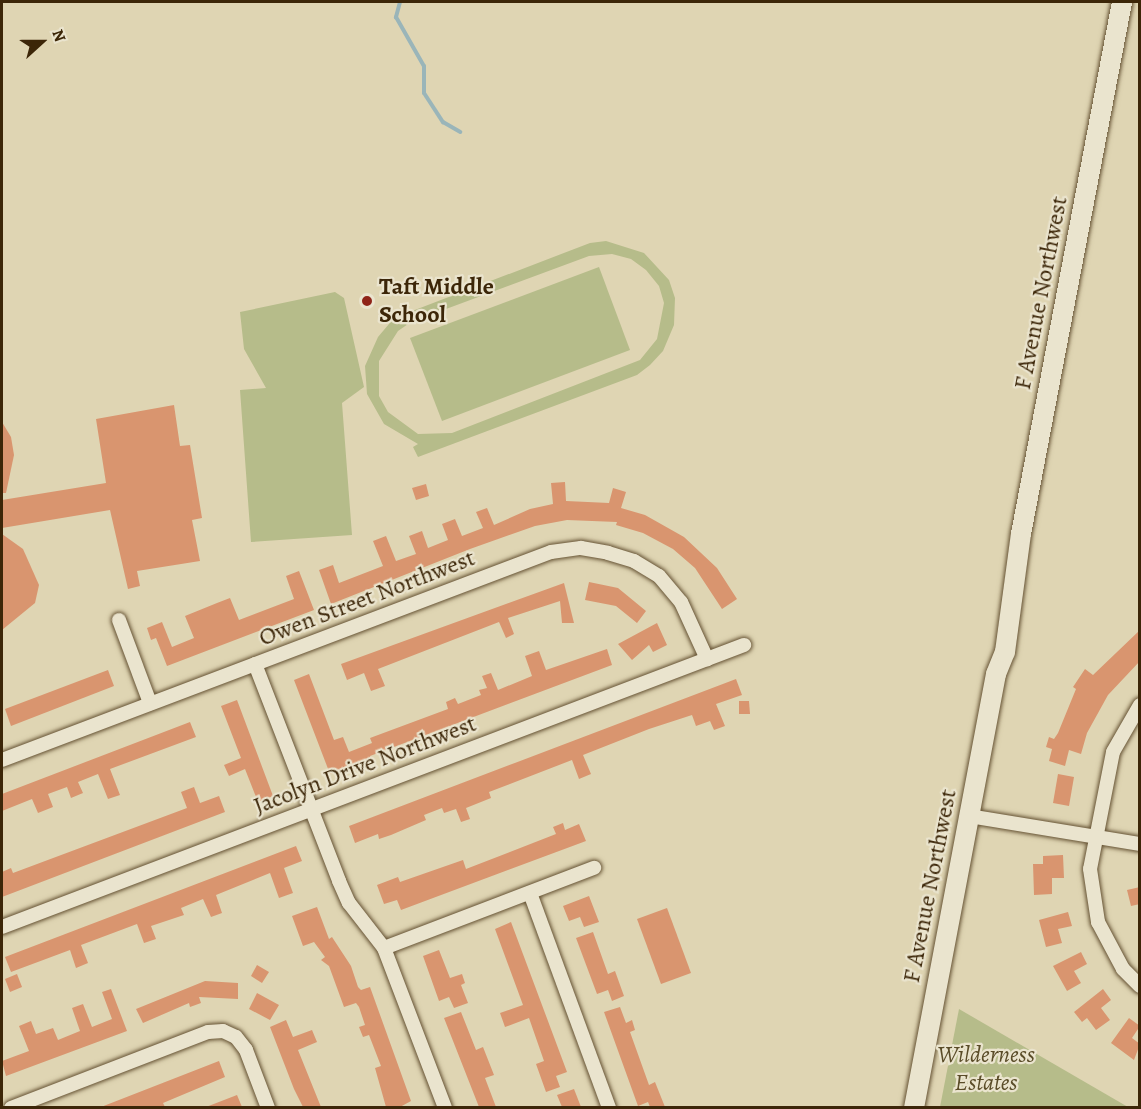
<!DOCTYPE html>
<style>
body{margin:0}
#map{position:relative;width:1141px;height:1109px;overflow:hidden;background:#dfd5b3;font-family:Alegreya,serif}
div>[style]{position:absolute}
.green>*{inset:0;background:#b6bc8a}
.stream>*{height:4px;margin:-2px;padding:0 2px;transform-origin:2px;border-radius:2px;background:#9ab5b9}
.building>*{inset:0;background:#d9956f}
.roads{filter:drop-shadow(0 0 2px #655233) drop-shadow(0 0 2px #655233)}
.minor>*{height:14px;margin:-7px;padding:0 7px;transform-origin:7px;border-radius:7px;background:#eae4ce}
.secondary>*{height:20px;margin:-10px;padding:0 10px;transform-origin:10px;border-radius:10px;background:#eae4ce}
.dots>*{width:16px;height:16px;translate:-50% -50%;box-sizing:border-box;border:3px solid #eae4ce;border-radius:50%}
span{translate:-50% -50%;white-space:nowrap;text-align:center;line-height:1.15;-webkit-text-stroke:4.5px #eae4ce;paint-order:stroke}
.poi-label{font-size:24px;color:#3c2608;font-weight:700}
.left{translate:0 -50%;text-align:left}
.street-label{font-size:24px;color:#3c2608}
.park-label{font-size:24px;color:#5a4c28;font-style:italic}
.frame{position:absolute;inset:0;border:3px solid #3c2608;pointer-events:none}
.north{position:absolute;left:12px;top:12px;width:60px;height:60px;-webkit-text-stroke:4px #eae4ce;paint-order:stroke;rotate:69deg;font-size:16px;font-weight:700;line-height:24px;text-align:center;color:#3c2608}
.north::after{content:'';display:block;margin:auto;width:21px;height:27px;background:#3c2608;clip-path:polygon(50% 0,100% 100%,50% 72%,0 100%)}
</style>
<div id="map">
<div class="green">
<i style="clip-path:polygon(evenodd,606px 241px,644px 253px,669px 280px,675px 298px,674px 325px,663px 351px,650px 365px,637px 375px,418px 457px,413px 447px,418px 444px,384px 424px,367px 394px,365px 366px,378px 337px,394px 318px,590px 243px,606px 241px,612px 254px,631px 259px,646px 270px,659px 286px,664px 303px,657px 339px,640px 360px,452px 433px,418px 434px,388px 412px,379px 396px,379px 361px,398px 331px,411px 322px,589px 256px,612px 254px)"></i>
<i style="clip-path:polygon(599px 267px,630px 350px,442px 421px,410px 338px)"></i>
<i style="clip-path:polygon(335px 292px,344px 298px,364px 387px,342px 403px,352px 535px,251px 542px,240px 390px,266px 388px,244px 349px,240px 312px)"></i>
<i style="clip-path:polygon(959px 1009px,1128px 1107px,940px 1107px)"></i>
</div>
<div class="stream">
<i style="left:400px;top:2px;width:16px;rotate:105deg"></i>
<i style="left:396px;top:17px;width:56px;rotate:60.3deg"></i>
<i style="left:424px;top:66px;width:27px;rotate:90deg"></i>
<i style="left:424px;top:93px;width:35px;rotate:57deg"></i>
<i style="left:443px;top:122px;width:20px;rotate:30deg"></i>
</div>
<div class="building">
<i style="clip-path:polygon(174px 405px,180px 446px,190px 445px,202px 518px,192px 520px,200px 561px,137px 571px,140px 586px,128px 589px,110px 510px,2px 528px,2px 500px,106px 483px,96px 419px)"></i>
<i style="clip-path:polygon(2px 422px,11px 437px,14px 455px,6px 493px,2px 493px)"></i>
<i style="clip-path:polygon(565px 482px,566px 501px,609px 503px,613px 488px,626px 492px,621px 508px,645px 515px,684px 537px,717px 568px,737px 599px,722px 609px,695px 568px,673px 549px,643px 533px,616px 525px,617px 522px,567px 520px,535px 526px,470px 549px,331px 604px,319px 570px,333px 565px,339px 583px,383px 566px,373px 541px,386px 536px,396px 561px,416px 554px,409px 536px,422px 531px,428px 548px,448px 540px,442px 524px,455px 519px,462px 536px,483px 528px,476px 512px,487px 508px,494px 525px,530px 509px,553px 504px,551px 483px)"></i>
<i style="clip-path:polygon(426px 484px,429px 496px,416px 500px,412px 488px)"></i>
<i style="clip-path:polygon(2px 534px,23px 549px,39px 585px,35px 603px,2px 630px)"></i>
<i style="clip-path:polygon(299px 571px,314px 610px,167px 666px,156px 638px,151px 640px,147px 628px,162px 622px,172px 647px,194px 638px,185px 616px,217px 603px,230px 598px,239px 620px,294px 599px,286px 576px)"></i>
<i style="clip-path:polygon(589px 582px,618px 588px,646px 611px,637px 623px,616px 606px,585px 600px)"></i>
<i style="clip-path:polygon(564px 583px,574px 623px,562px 623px,560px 601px,508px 618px,514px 634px,506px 638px,499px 622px,378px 669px,385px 686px,371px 691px,364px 673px,347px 680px,341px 664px)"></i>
<i style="clip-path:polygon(657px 623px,667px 645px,653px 652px,649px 645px,632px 660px,618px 644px)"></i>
<i style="clip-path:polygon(1140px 630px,1140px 661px,1108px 695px,1087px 733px,1081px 754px,1069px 750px,1065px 766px,1049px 761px,1052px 749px,1046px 747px,1049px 737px,1054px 739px,1058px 733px,1076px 689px,1073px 687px,1085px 669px,1093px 675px)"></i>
<i style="clip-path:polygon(607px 649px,612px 665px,370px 756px,372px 762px,357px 768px,355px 764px,330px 774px,294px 680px,309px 674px,334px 740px,343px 737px,349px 752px,372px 743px,370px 738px,448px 709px,446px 702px,455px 698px,458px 704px,481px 695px,479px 690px,487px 688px,482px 676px,491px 673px,498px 690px,532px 676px,525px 656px,539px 651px,546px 670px)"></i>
<i style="clip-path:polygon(108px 670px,114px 686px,11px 726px,5px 709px)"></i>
<i style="clip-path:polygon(736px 679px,742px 695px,716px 704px,725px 726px,714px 730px,710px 721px,696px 726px,692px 715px,649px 729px,583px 755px,591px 774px,579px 779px,572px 760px,489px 792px,491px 798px,466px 808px,470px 819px,461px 822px,456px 809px,444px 813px,442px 808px,424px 815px,426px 820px,391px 835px,379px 839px,378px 834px,355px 843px,349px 826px)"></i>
<i style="clip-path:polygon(237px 700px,273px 796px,258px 802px,245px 769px,229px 776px,224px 765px,241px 758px,221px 706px)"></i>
<i style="clip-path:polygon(739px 701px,749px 701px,750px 714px,739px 714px)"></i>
<i style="clip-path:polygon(190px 722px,196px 737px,110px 769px,120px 795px,108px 799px,98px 774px,78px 782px,83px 793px,71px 798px,67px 787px,48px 794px,53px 807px,38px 813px,32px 799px,2px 811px,2px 794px)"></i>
<i style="clip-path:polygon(1058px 774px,1074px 777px,1069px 806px,1053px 803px)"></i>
<i style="clip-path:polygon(194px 787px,200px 803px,219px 796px,225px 812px,2px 897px,2px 872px,11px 868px,13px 873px,187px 808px,181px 792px)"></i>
<i style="clip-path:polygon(563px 823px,565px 830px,579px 824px,586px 841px,401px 910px,397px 900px,384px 904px,377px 885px,398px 877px,400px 882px,463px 860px,466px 869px,556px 834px,553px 827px)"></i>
<i style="clip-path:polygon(296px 846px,302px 861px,284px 868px,293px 893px,279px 898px,270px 873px,216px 895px,222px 913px,211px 917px,203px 899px,181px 908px,184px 915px,151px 926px,156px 939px,144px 943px,137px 924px,81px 945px,88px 963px,76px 968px,70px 950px,11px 972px,5px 957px)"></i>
<i style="clip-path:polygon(1063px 855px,1064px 878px,1052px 878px,1052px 894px,1034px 895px,1033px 864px,1043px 864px,1043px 856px)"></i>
<i style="clip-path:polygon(1140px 887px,1140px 904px,1131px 906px,1127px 890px)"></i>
<i style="clip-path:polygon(589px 896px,599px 922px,584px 927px,580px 917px,569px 921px,563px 906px)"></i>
<i style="clip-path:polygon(317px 907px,329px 939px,332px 937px,351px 966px,358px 987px,361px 990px,370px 987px,411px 1101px,400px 1107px,386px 1107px,375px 1068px,381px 1066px,369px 1035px,363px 1037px,359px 1027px,365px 1025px,359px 1007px,356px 1003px,344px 1007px,329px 966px,321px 960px,325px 957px,314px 942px,303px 946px,292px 916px)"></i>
<i style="clip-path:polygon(667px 908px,691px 973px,661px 984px,637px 919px)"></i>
<i style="clip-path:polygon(1068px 912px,1072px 926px,1058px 929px,1062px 943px,1046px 947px,1039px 920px)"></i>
<i style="clip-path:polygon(511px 922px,567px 1072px,556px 1076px,560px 1087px,546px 1092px,536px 1064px,544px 1061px,529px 1018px,505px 1027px,500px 1013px,523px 1005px,495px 929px)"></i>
<i style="clip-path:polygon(593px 932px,608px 974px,615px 971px,624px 996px,612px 1001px,608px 990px,597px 994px,576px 938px)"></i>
<i style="clip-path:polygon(439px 950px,450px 978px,462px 974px,465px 983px,461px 985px,468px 1003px,454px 1008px,449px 997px,439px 1001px,423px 956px)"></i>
<i style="clip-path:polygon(1081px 952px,1087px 964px,1074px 971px,1081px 983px,1067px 991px,1053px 966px)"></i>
<i style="clip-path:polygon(257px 965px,269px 972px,262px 983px,251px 976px)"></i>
<i style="clip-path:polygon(17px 974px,22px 987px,10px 992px,5px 979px)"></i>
<i style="clip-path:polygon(205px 981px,238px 983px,238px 999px,199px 997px,201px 1003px,190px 1007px,189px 1003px,143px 1023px,136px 1009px)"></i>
<i style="clip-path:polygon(111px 989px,127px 1031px,6px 1076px,2px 1061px,29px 1051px,19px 1026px,31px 1021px,36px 1034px,53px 1028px,58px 1040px,80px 1031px,72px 1008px,83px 1004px,92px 1027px,112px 1019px,102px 992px)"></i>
<i style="clip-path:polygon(1103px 989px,1111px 1000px,1101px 1008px,1110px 1020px,1096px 1030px,1087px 1018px,1082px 1022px,1074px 1012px)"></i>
<i style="clip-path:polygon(257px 993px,279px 1005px,270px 1020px,249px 1009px)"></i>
<i style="clip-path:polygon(620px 1007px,626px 1023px,632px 1020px,635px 1030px,630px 1032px,649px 1085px,655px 1082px,665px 1107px,650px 1107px,648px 1102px,638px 1106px,604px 1012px)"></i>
<i style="clip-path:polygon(461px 1012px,476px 1050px,483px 1047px,494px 1075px,485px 1078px,496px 1107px,479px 1107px,444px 1018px)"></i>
<i style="clip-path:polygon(1129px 1018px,1140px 1026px,1132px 1038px,1140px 1044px,1134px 1060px,1111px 1043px)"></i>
<i style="clip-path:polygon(286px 1020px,293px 1037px,312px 1030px,317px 1042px,298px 1050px,321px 1107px,303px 1107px,294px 1089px,270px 1027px)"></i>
<i style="clip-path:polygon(219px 1061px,225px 1077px,163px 1103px,165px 1107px,101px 1107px)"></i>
<i style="clip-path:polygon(574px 1089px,581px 1107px,562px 1107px,557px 1095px)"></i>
<i style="clip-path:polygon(237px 1095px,242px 1107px,206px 1107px)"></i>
</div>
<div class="roads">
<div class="minor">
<i style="left:119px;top:620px;width:89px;rotate:69.5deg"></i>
<i style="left:255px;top:664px;width:233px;rotate:68.8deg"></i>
<i style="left:339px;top:881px;width:24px;rotate:66deg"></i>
<i style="left:349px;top:903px;width:57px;rotate:52.1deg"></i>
<i style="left:384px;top:948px;width:171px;rotate:69.1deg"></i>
<i style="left:1140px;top:705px;width:54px;rotate:119.9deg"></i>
<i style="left:1113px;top:752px;width:119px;rotate:101.1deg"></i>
<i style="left:1090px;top:869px;width:54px;rotate:81.4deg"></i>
<i style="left:1098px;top:922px;width:53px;rotate:62deg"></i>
<i style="left:1123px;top:969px;width:24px;rotate:45deg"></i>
<i style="left:2px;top:760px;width:587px;rotate:-20.75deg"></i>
<i style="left:551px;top:552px;width:30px;rotate:-8deg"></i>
<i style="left:581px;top:548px;width:27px;rotate:10deg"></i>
<i style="left:608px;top:553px;width:27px;rotate:17deg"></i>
<i style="left:634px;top:561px;width:29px;rotate:31deg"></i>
<i style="left:659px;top:576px;width:34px;rotate:50deg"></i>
<i style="left:681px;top:602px;width:63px;rotate:65.5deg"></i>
<i style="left:969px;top:816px;width:173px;rotate:9.3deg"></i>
<i style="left:530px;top:893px;width:229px;rotate:69.8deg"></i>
<i style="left:2px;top:927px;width:794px;rotate:-20.81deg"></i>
<i style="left:384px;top:948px;width:225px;rotate:-20.9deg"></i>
<i style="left:11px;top:1108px;width:211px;rotate:-21.1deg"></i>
<i style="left:208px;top:1032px;width:15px;rotate:-4deg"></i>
<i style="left:223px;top:1031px;width:14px;rotate:25deg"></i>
<i style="left:236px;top:1037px;width:16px;rotate:52deg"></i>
<i style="left:246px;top:1050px;width:62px;rotate:69.2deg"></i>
</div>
<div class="secondary">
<i style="left:914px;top:1108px;width:442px;rotate:-79.3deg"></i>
<i style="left:996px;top:674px;width:24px;rotate:-68deg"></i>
<i style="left:1005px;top:652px;width:119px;rotate:-82.3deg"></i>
<i style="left:1021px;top:534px;width:542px;rotate:-79.25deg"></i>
</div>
</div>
<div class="dots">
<i style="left:367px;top:301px;background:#8f2418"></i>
</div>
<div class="poi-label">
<span class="left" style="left:379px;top:301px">Taft Middle<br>School</span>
</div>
<div class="street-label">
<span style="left:1041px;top:293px;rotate:-79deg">F Avenue Northwest</span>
<span style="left:367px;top:598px;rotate:-21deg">Owen Street Northwest</span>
<span style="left:365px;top:765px;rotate:-21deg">Jacolyn Drive Northwest</span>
<span style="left:930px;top:886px;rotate:-79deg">F Avenue Northwest</span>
</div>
<div class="park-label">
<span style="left:986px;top:1069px">Wilderness<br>Estates</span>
</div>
<div class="frame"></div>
<div class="north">N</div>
</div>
